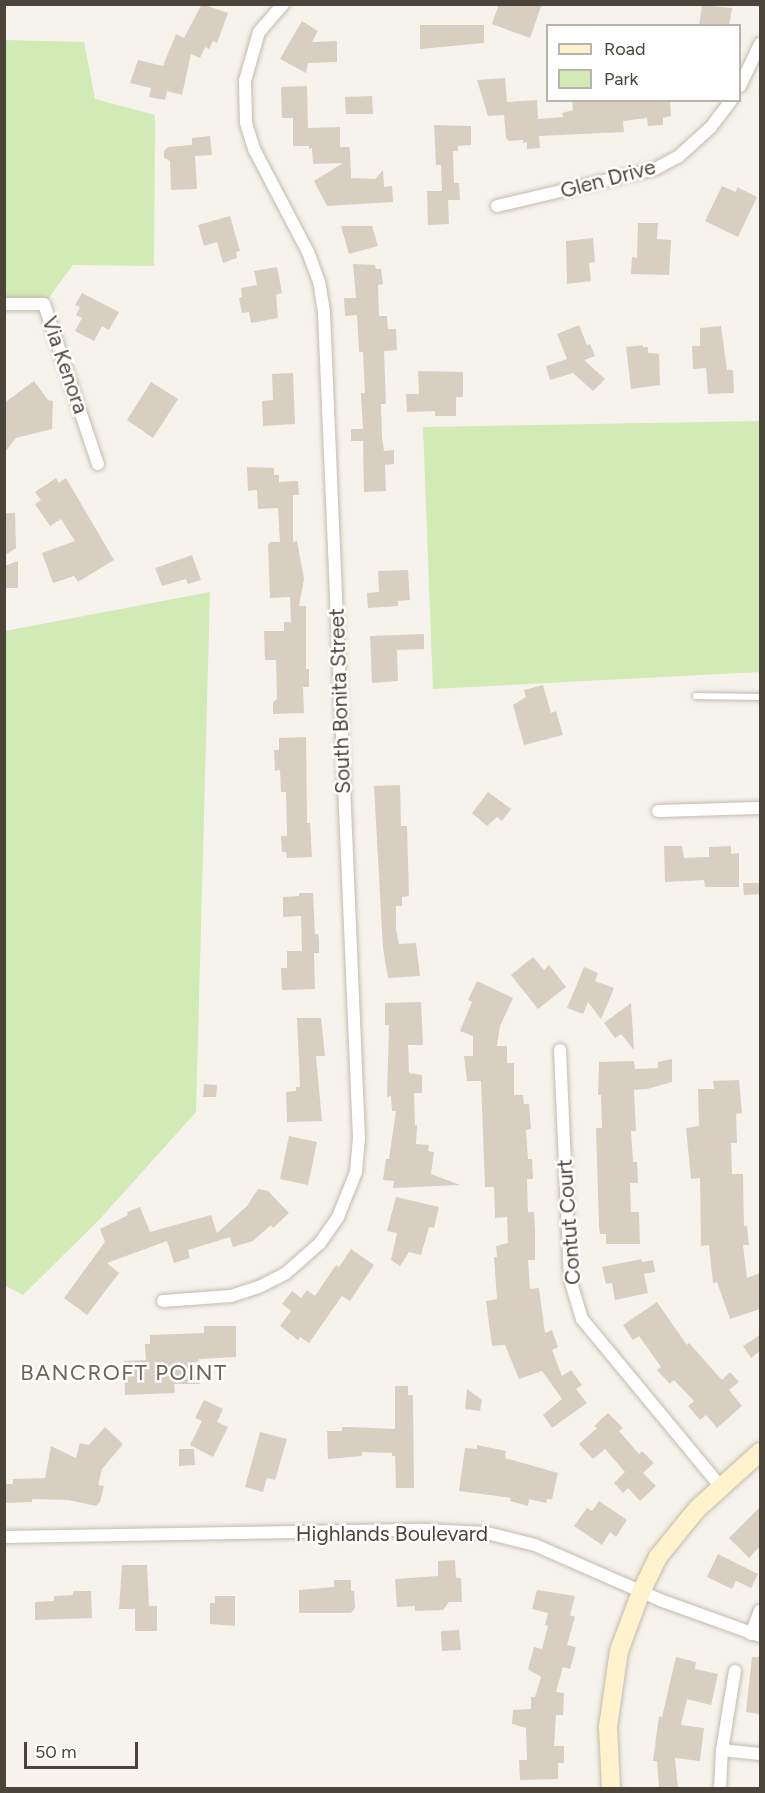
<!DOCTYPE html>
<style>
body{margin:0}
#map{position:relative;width:765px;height:1793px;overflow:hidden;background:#f6f3ec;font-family:Figtree,sans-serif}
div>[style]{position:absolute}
.green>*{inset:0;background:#d2eab5}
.building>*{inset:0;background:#d8cfc1}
.roads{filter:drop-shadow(0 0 2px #c2bbae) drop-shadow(0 0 2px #c2bbae)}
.lane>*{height:6px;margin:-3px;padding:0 3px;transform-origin:3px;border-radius:3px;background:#fff}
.street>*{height:12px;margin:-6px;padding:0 6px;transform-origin:6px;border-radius:6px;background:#fff}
.secondary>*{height:18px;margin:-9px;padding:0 9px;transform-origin:9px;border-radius:9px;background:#fff3cd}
span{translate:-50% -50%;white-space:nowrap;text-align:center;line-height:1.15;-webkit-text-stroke:5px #fff;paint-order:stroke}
.street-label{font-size:21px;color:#4b4439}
.neighbourhood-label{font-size:22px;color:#6e6250;letter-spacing:1.5px}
.frame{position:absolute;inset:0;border:6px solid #4b4439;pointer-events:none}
.legend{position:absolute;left:546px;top:24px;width:195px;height:78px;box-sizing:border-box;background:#fff;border:2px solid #b7b4b0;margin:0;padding:8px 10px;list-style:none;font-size:18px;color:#4b4439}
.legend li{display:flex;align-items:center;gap:12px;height:30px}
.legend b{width:30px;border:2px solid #b7b4b0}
.scale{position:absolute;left:24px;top:1742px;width:114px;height:27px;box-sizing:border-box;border:3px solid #4b4439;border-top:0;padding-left:8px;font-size:18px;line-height:21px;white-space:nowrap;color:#4b4439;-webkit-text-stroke:4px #fff;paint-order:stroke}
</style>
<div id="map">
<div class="green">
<i style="clip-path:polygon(5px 40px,84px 42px,95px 99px,155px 115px,154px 266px,73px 265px,44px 304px,5px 304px)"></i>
<i style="clip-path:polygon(760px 421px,760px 672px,433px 689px,423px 427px)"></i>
<i style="clip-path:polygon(210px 592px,196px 1112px,99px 1220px,23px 1295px,4px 1285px,5px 631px)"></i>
</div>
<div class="building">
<i style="clip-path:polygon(202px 4px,228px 13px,217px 43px,213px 41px,209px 49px,205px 47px,200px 58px,191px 54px,182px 95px,167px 91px,165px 100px,149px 97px,151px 88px,130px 83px,138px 60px,163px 66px,176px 34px,184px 38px)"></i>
<i style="clip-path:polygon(499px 4px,542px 4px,530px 38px,492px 24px)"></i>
<i style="clip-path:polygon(702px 5px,732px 8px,729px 26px,699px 26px)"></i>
<i style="clip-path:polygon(302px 21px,318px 31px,312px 42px,337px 41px,337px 62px,308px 63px,306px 73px,280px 59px)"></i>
<i style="clip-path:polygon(420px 25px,484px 25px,484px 43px,420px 49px)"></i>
<i style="clip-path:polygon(505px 78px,507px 102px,537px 100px,538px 119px,563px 117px,562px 113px,573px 110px,572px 100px,670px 100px,671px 116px,663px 118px,663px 125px,648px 126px,647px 118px,623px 121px,624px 132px,539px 136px,540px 148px,527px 149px,527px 142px,523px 143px,523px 140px,509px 141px,506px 138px,504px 115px,488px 116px,477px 80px)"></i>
<i style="clip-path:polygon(307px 86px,308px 128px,340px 127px,340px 147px,349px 147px,350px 151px,351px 178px,375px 179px,383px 170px,384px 187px,392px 186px,393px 202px,327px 206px,314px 181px,343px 163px,313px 164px,312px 148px,309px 149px,309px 146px,293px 146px,293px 118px,282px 118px,281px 87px)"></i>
<i style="clip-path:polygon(372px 96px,373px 114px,346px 114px,345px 97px)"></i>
<i style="clip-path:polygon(434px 125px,471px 126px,471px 145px,458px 146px,458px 151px,453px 151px,454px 183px,459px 183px,460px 200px,448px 200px,449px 224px,428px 225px,427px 191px,442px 191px,441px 165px,436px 165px)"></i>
<i style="clip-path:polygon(210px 136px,212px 155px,195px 156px,197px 189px,171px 190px,170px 161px,164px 158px,164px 151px,168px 147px,192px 145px,192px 138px)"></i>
<i style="clip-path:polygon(722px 186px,736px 192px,737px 187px,757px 197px,738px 237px,705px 221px)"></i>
<i style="clip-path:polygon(230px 216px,240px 251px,236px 252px,237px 258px,223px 263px,217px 242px,204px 246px,198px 225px)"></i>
<i style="clip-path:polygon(638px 223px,658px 223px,657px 239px,671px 240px,669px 275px,631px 274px,632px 257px,637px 258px)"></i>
<i style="clip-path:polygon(341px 226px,372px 226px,378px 246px,349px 254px)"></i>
<i style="clip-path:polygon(593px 238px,595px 262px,589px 263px,591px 281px,567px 284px,566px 241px)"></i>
<i style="clip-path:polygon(353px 264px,375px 265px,376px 269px,381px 269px,383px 284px,378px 285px,379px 316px,387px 316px,388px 329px,396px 329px,397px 350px,384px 351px,386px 404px,381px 404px,382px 438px,384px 451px,394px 450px,394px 464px,385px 465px,386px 491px,364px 492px,363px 441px,351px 441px,351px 429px,363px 429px,361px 393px,365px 393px,363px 352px,359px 352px,357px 315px,345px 316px,344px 298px,356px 298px)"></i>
<i style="clip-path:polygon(277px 267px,282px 293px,276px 295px,278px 318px,251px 323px,249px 312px,242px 313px,239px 298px,242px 297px,241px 288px,257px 285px,254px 271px)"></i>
<i style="clip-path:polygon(82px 293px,119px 312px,109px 330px,102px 326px,94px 341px,75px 331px,82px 318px,76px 315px,80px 307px,75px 305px)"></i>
<i style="clip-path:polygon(579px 325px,587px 345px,590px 344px,595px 356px,584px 360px,605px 379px,593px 391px,573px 373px,550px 380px,546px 366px,567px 359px,557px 334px)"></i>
<i style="clip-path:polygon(721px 326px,727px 370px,733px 370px,734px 393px,708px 394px,706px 368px,693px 369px,692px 346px,700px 346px,700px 328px)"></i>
<i style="clip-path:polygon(643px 345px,643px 347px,648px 347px,648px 353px,659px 354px,660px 385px,631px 389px,626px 347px)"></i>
<i style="clip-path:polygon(418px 371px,463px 372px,463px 397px,456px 397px,456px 416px,435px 416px,435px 411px,407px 412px,406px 394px,419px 394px)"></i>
<i style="clip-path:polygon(293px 373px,295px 424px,263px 426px,262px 401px,273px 400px,272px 374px)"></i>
<i style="clip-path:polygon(34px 381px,48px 400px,53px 401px,52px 429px,16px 438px,4px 453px,4px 403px)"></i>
<i style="clip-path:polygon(151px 382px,178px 399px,153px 438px,127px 420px)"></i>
<i style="clip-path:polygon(247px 467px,274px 468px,274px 475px,279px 475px,279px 482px,298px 481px,299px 495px,293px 495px,293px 542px,297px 541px,304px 579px,299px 606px,306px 606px,306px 669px,309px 669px,309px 687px,303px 687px,304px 713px,273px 714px,273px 702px,277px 699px,276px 660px,265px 660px,264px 631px,284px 631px,284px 622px,291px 622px,290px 597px,270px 598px,268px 545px,270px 542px,280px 542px,278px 508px,258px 509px,257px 490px,248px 491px)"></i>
<i style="clip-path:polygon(56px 478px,59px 483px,66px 478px,114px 560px,78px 582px,74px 576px,53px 583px,42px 553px,75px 541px,61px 519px,50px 526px,35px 504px,41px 500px,35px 492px)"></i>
<i style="clip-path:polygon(4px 513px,15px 513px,16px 548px,4px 556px)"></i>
<i style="clip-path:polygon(192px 555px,201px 580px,188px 584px,186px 579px,162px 586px,155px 568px)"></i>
<i style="clip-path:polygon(18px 561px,18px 588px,4px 588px,4px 566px)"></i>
<i style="clip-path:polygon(408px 570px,410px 600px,398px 601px,398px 606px,368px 608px,367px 593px,379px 592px,378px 571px)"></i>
<i style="clip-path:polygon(424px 634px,424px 649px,397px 650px,398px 681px,372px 683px,370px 636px)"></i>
<i style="clip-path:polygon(543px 685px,551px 713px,556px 711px,563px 735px,524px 745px,513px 705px,526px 697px,524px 690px)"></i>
<i style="clip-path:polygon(306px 737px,307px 823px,310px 823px,312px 857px,287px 858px,286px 852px,282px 852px,281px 836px,287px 836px,286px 792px,281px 792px,280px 770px,275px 771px,274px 750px,279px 750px,279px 738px)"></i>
<i style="clip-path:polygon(400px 785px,401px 826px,407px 826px,409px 896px,402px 897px,402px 906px,396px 906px,396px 930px,399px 944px,416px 943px,420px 976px,388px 978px,383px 948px,374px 786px)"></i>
<i style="clip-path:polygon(488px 792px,511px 809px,502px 821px,497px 817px,487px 826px,472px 813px)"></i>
<i style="clip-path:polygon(664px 846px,682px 846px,684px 858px,709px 857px,709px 847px,731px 846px,731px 854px,739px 853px,739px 887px,705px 887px,704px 880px,665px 882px)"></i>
<i style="clip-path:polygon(743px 883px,760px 883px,760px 894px,744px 895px)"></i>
<i style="clip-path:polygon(299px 893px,313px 893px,315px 934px,318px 934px,319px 941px,319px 953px,314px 953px,315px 989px,282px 990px,281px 968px,287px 968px,287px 951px,302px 951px,301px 916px,283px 917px,283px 897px,299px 896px)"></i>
<i style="clip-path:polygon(533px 957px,544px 970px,549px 965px,566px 987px,538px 1009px,511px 975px)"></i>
<i style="clip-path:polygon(584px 967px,598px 973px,595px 981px,614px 988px,601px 1019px,588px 1002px,583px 1014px,567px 1008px)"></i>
<i style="clip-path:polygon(477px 981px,513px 998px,500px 1026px,497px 1046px,507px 1046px,507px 1063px,514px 1063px,514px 1095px,523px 1095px,524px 1104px,529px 1104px,531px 1129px,526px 1130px,528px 1159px,532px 1159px,533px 1179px,527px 1179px,528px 1212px,534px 1212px,535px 1231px,535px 1260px,528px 1260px,530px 1289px,539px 1288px,545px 1333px,552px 1330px,558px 1347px,552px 1350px,562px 1376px,571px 1370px,582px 1385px,576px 1389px,587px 1403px,552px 1428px,543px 1415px,562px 1399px,542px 1371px,519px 1379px,505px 1345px,492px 1346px,486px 1301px,497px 1299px,494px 1257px,497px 1257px,496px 1246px,508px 1243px,507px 1217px,495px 1218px,494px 1187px,485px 1187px,481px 1081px,467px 1081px,464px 1056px,473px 1056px,473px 1036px,460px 1031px,472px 1002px,468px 1000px)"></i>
<i style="clip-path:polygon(421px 1002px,423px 1045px,408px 1045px,409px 1073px,422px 1075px,422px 1093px,414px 1093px,415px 1125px,417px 1125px,416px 1144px,429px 1145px,428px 1151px,434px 1152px,431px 1174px,460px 1185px,393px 1188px,394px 1181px,383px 1180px,386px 1159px,389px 1159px,396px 1111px,392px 1111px,391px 1096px,387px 1097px,389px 1025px,385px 1025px,385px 1003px)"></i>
<i style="clip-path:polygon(631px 1003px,634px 1050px,621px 1034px,615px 1038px,604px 1023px)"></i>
<i style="clip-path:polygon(297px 1018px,321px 1018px,325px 1056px,316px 1056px,322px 1121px,287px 1122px,286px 1092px,296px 1091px,296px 1087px,300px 1087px)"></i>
<i style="clip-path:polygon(672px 1059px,672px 1082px,647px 1089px,634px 1090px,636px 1131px,631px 1131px,633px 1162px,637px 1162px,638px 1183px,630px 1183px,631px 1212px,639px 1212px,640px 1244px,606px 1244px,606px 1234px,600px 1234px,599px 1227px,596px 1128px,602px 1128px,601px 1095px,598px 1095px,599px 1062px,634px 1061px,635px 1069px,658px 1068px,658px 1062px)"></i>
<i style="clip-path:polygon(739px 1080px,742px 1113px,736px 1114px,737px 1143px,731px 1143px,732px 1174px,743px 1174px,744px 1226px,747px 1226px,749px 1245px,743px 1245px,747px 1278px,760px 1273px,760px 1309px,730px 1319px,717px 1282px,713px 1283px,709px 1245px,701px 1246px,700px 1178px,691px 1179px,686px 1128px,699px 1126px,698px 1089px,714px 1089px,713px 1081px)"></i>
<i style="clip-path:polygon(204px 1084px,217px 1085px,216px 1097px,203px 1097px)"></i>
<i style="clip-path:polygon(289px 1136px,317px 1142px,308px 1185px,280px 1179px)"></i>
<i style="clip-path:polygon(258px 1189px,268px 1191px,289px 1213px,273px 1228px,271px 1225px,253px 1241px,233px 1247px,230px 1237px,188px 1250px,190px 1258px,174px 1263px,167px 1241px,107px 1263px,119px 1273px,87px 1315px,64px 1298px,105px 1242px,100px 1229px,128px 1215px,127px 1212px,140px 1207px,150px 1232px,211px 1215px,217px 1233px,247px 1206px)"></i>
<i style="clip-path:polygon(396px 1197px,439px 1207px,434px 1228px,429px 1227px,421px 1255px,409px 1252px,400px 1266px,391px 1260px,397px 1233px,387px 1231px)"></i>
<i style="clip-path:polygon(351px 1249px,374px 1265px,350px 1301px,342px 1296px,309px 1343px,300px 1337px,298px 1340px,280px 1326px,291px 1311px,282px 1304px,292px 1291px,301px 1298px,307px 1290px,315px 1296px,336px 1265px,339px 1267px)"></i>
<i style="clip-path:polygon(642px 1259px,642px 1262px,653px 1260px,655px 1272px,644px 1274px,648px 1293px,615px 1300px,612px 1283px,606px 1284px,602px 1267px)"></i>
<i style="clip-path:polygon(657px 1302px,687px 1345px,689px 1343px,722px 1380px,730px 1372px,739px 1382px,729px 1390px,742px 1406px,717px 1428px,706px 1415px,700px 1420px,688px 1406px,694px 1401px,674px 1380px,670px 1384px,657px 1370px,661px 1367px,639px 1336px,633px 1340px,623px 1325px)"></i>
<i style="clip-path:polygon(204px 1326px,236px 1326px,236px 1357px,199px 1359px,200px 1384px,174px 1384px,175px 1393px,125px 1395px,124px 1361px,146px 1360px,145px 1344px,150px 1344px,150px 1335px,204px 1333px)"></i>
<i style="clip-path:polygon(760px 1335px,760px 1351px,751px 1358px,743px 1346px)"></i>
<i style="clip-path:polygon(395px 1386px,408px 1386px,408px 1395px,413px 1395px,414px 1488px,396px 1488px,395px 1456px,392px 1456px,392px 1453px,362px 1452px,362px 1456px,328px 1459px,327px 1431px,342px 1431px,342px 1427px,351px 1427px,395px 1429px)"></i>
<i style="clip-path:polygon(467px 1389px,482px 1400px,480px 1411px,465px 1409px)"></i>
<i style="clip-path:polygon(204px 1400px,223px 1409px,217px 1422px,228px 1427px,213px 1457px,190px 1445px,202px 1421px,195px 1418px)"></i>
<i style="clip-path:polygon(608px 1413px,623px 1428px,619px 1431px,639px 1454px,642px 1451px,654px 1463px,643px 1473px,656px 1486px,640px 1501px,628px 1488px,623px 1493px,614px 1483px,625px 1472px,605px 1449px,593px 1459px,579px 1444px,597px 1428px,594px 1426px)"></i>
<i style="clip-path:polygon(105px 1427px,123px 1444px,102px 1469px,98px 1485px,104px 1486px,100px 1502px,96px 1506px,68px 1500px,32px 1499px,32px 1502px,4px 1503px,4px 1484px,13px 1484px,13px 1479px,45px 1478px,51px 1446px,76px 1458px,80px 1443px,89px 1445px)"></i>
<i style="clip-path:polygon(260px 1432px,287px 1439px,275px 1480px,267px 1478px,263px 1492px,245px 1487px)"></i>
<i style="clip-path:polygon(477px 1445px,506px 1451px,505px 1458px,558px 1473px,552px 1499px,547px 1499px,546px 1503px,529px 1499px,528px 1506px,510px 1501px,511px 1498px,459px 1491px,465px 1448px,477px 1449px)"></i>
<i style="clip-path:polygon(179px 1449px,194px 1449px,195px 1465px,179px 1466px)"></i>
<i style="clip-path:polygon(599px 1501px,627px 1520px,616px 1537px,610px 1532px,602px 1545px,574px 1526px,587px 1508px,592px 1511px)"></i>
<i style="clip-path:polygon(760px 1507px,760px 1546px,749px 1558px,729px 1538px)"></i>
<i style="clip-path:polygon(718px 1554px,758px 1574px,751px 1588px,736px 1581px,732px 1589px,707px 1577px)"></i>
<i style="clip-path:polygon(455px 1560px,456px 1578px,461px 1578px,462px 1602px,449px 1602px,443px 1610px,415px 1611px,415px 1606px,397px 1607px,395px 1579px,438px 1576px,438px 1561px)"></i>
<i style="clip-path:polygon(122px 1565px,147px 1565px,149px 1606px,157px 1606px,157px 1631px,135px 1631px,135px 1609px,119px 1609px)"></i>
<i style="clip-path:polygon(334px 1580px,351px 1580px,351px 1591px,354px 1591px,355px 1608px,351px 1613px,299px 1613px,299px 1590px,334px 1587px)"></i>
<i style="clip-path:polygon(537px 1590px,575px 1596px,570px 1615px,575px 1617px,567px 1645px,576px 1647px,570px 1669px,563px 1667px,556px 1692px,564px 1693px,563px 1715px,556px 1715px,554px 1746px,564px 1746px,564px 1763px,558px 1763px,558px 1779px,520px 1780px,519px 1760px,527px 1760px,526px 1728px,512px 1724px,513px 1710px,531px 1709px,531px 1697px,535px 1697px,541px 1677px,528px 1669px,534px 1647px,542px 1649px,548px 1626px,545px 1625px,548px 1613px,532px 1609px)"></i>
<i style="clip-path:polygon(73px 1591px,91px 1591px,92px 1618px,35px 1620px,35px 1602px,54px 1601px,54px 1596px,73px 1595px)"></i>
<i style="clip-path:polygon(215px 1596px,235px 1596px,235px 1626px,210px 1624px,210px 1603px,215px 1603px)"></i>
<i style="clip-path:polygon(459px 1630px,461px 1650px,442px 1651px,441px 1631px)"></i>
<i style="clip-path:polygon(676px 1657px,696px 1662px,695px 1669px,718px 1674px,711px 1705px,687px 1699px,681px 1725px,704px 1728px,700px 1761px,675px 1758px,678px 1788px,659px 1788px,657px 1761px,653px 1761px,659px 1716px,662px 1717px)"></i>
<i style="clip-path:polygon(752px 1657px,760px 1657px,760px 1714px,746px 1712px)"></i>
</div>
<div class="roads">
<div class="lane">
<i style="left:696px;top:696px;width:64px;rotate:0.9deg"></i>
</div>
<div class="street">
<i style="left:740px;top:86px;width:47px;rotate:-64.5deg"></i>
<i style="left:497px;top:206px;width:162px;rotate:-13.2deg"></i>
<i style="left:655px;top:169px;width:26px;rotate:-28deg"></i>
<i style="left:678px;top:157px;width:45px;rotate:-42.3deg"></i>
<i style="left:711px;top:127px;width:34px;rotate:-53deg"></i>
<i style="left:4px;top:304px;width:40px"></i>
<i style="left:44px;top:304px;width:169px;rotate:71.4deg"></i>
<i style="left:658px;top:811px;width:102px;rotate:-1.7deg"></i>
<i style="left:560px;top:1050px;width:229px;rotate:87.5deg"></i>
<i style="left:570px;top:1279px;width:42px;rotate:73.3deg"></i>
<i style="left:582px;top:1319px;width:218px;rotate:50.4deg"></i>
<i style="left:163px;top:1301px;width:68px;rotate:-4.2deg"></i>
<i style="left:231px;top:1296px;width:29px;rotate:-18deg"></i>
<i style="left:259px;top:1287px;width:30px;rotate:-27deg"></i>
<i style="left:286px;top:1273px;width:45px;rotate:-41.4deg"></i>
<i style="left:320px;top:1243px;width:32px;rotate:-55deg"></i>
<i style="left:338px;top:1217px;width:48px;rotate:-68.2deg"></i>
<i style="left:356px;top:1172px;width:34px;rotate:-85deg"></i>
<i style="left:359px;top:1138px;width:827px;rotate:-92.43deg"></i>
<i style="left:324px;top:312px;width:30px;rotate:-99deg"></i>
<i style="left:319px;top:282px;width:32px;rotate:-110deg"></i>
<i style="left:308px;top:252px;width:116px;rotate:-117.7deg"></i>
<i style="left:254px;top:149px;width:28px;rotate:-107deg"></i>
<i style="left:246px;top:122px;width:41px;rotate:-91.4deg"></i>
<i style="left:245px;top:81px;width:51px;rotate:-74.1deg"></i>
<i style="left:259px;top:32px;width:37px;rotate:-49deg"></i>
<i style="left:4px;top:1537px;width:420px;rotate:-1deg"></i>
<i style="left:424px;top:1530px;width:63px;rotate:2.7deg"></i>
<i style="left:487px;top:1533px;width:49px;rotate:14deg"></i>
<i style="left:535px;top:1545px;width:137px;rotate:23.7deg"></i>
<i style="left:660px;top:1600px;width:106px;rotate:19.8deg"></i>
<i style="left:751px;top:1634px;width:25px;rotate:-69deg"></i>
<i style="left:722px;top:1750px;width:38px;rotate:6deg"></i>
<i style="left:720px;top:1788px;width:38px;rotate:-87deg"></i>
<i style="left:722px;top:1750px;width:80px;rotate:-80.7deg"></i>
</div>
<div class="secondary">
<i style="left:611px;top:1788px;width:61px;rotate:-92.8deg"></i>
<i style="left:608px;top:1727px;width:77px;rotate:-81.8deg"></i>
<i style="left:619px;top:1651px;width:63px;rotate:-69.6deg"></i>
<i style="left:641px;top:1592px;width:39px;rotate:-64deg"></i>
<i style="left:658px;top:1557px;width:62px;rotate:-50.9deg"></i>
<i style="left:697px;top:1509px;width:85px;rotate:-42.1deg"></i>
</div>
</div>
<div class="street-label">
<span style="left:608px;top:179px;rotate:-15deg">Glen Drive</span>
<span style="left:65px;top:365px;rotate:71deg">Via Kenora</span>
<span style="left:340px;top:701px;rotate:-92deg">South Bonita Street</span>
<span style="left:569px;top:1222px;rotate:-94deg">Contut Court</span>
<span style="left:392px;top:1534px">Highlands Boulevard</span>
</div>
<div class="neighbourhood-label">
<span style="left:124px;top:1373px">BANCROFT POINT</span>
</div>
<div class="frame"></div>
<ul class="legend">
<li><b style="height:8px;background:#fff3cd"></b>Road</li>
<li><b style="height:16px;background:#d2eab5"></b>Park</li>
</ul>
<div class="scale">50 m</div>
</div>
